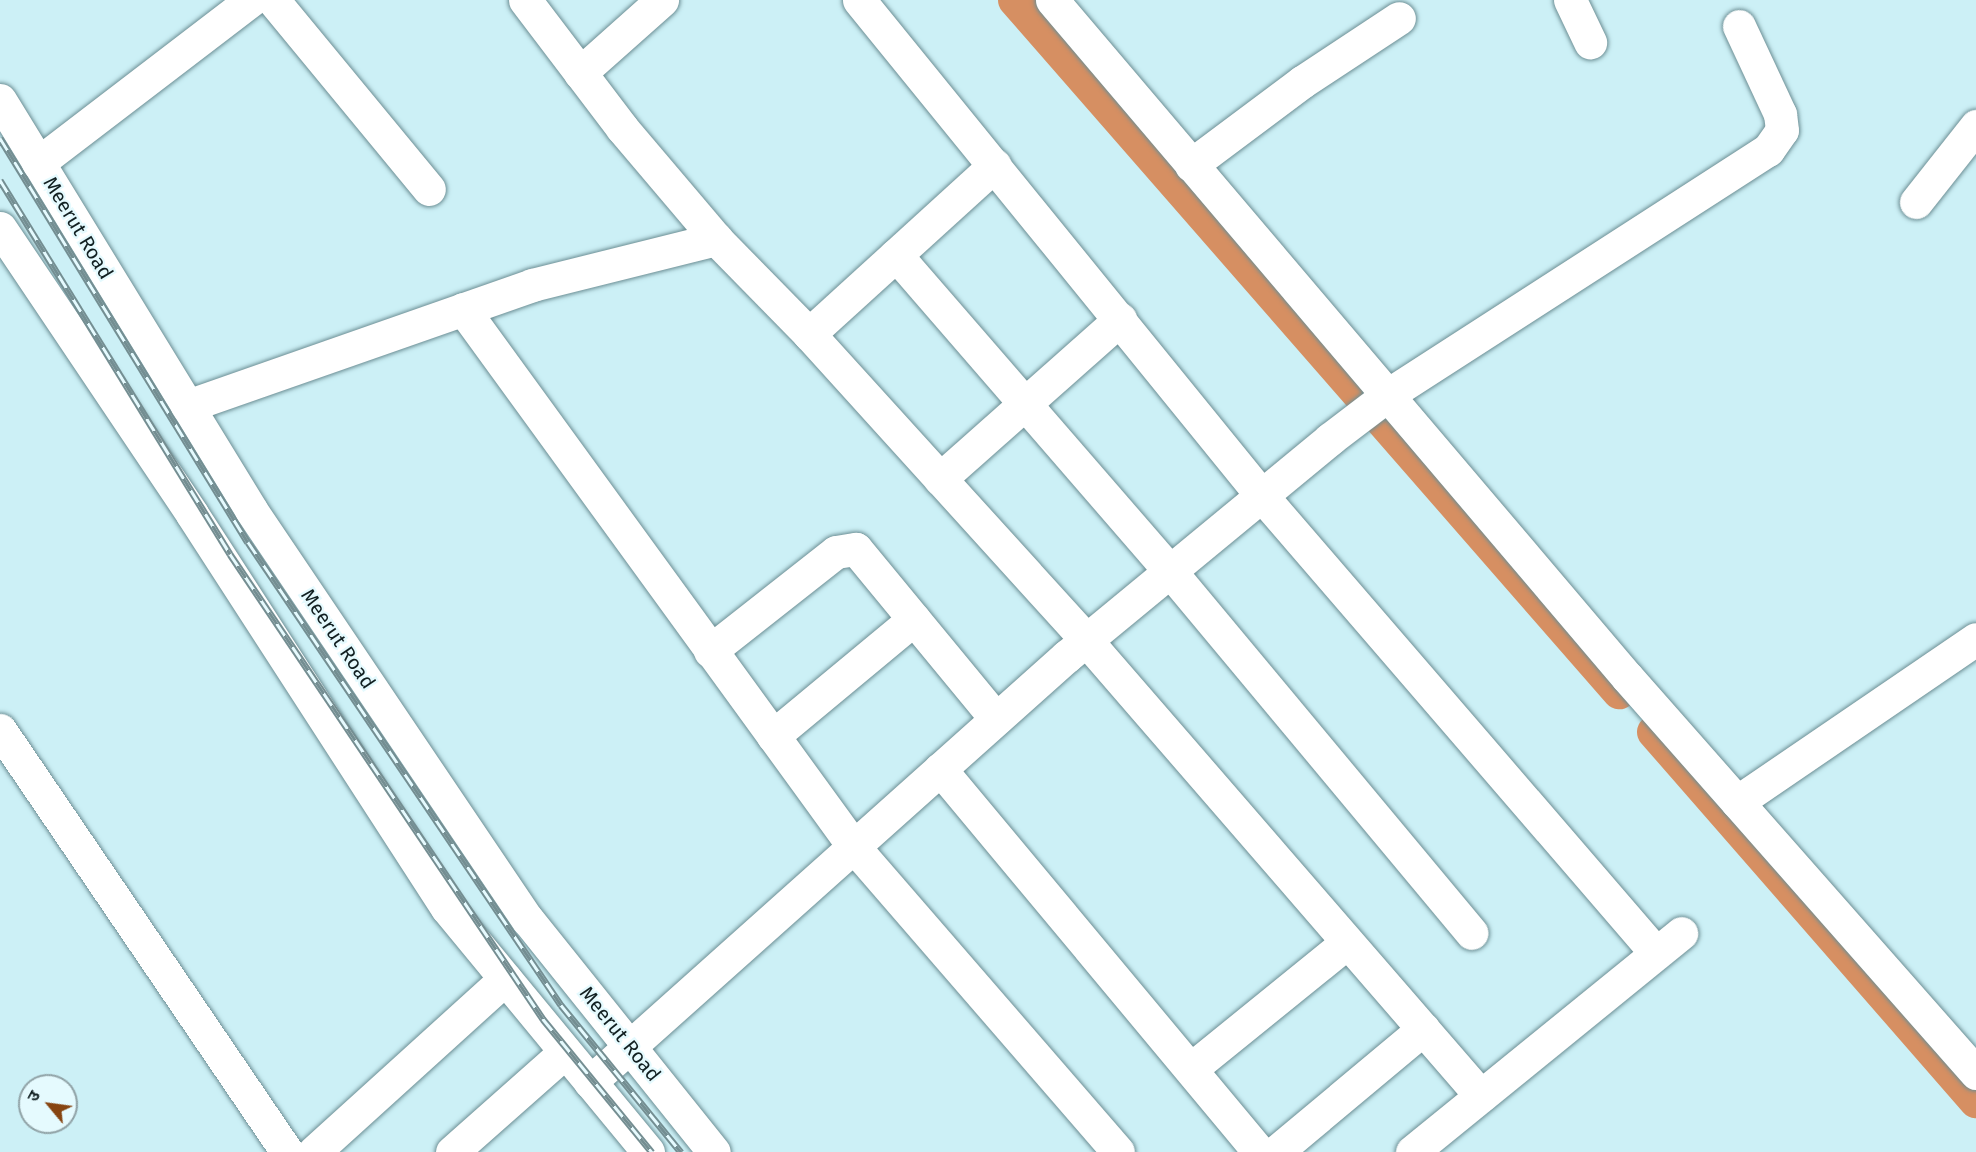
<!DOCTYPE html>
<meta charset="utf-8">
<style>
body{margin:0}
#map{position:relative;width:1976px;height:1152px;overflow:hidden;background:#ccf0f6;font-family:"Fira Sans","Noto Sans Devanagari",sans-serif}
div>[style]{position:absolute}
.canal>*{height:34px;margin:-17px;padding:0 17px;transform-origin:17px;border-radius:17px;background:#d68f62}
.roads{filter:drop-shadow(0 0 2px #6c8e94) drop-shadow(0 0 2px #6c8e94)}
.minor>*{height:33px;margin:-16.5px;padding:0 16.5px;transform-origin:16.5px;border-radius:16.5px;background:#fff}
.trunk>*{height:33px;margin:-16.5px;padding:0 16.5px;transform-origin:16.5px;border-radius:16.5px;background:#fff}
.rail>*{height:7px;margin-top:-3.5px;transform-origin:0;background:repeating-linear-gradient(90deg,#e5fafe 0 14px,#748e92 0 28px);box-sizing:border-box;border-block:2px solid #748e92}
span{translate:-50% -50%;white-space:nowrap;text-align:center;line-height:1.15;-webkit-text-stroke:4.5px #e5fafe;paint-order:stroke}
.street-label{font-size:20px;color:#111f21}
.north{position:absolute;left:18px;top:1074px;width:60px;height:60px;box-sizing:border-box;background:#e5fafe;border:2px solid #90a2a6;border-radius:50%;rotate:299deg;font-size:16px;font-weight:700;line-height:24px;text-align:center;color:#111f21}
.north::after{content:'';display:block;margin:auto;width:21px;height:27px;background:#864411;clip-path:polygon(50% 0,100% 100%,50% 72%,0 100%)}
</style>
<div id="map">
<div class="canal">
<i style="left:1015px;top:0;width:919px;rotate:48.88deg"></i>
<i style="left:1654px;top:732px;width:490px;rotate:48.9deg"></i>
</div>
<div class="roads">
<div class="minor">
<i style="left:273px;top:0;width:245px;rotate:50.5deg"></i>
<i style="left:525px;top:0;width:161px;rotate:52.8deg"></i>
<i style="left:622px;top:128px;width:145px;rotate:49.7deg"></i>
<i style="left:716px;top:239px;width:133px;rotate:45.6deg"></i>
<i style="left:809px;top:334px;width:413px;rotate:47.8deg"></i>
<i style="left:1086px;top:640px;width:603px;rotate:49.1deg"></i>
<i style="left:859px;top:0;width:639px;rotate:50.91deg"></i>
<i style="left:1262px;top:496px;width:603px;rotate:49.23deg"></i>
<i style="left:1052px;top:0;width:888px;rotate:49.66deg"></i>
<i style="left:1627px;top:677px;width:528px;rotate:48.61deg"></i>
<i style="left:1570px;top:0;width:47px;rotate:64.5deg"></i>
<i style="left:580px;top:73px;width:110px;rotate:-41.7deg"></i>
<i style="left:38px;top:163px;width:268px;rotate:-37.4deg"></i>
<i style="left:1191px;top:165px;width:139px;rotate:-36.8deg"></i>
<i style="left:1302px;top:82px;width:116px;rotate:-33.4deg"></i>
<i style="left:1916px;top:202px;width:97px;rotate:-51.7deg"></i>
<i style="left:896px;top:255px;width:418px;rotate:49.1deg"></i>
<i style="left:1170px;top:571px;width:471px;rotate:50.2deg"></i>
<i style="left:463px;top:309px;width:665px;rotate:53.99deg"></i>
<i style="left:854px;top:847px;width:403px;rotate:49.1deg"></i>
<i style="left:809px;top:334px;width:251px;rotate:-42.3deg"></i>
<i style="left:187px;top:406px;width:366px;rotate:-19.3deg"></i>
<i style="left:532px;top:285px;width:190px;rotate:-14deg"></i>
<i style="left:940px;top:479px;width:241px;rotate:-41.6deg"></i>
<i style="left:710px;top:651px;width:160px;rotate:-38.2deg"></i>
<i style="left:836px;top:552px;width:20px;rotate:-9deg"></i>
<i style="left:856px;top:549px;width:220px;rotate:50.5deg"></i>
<i style="left:0;top:730px;width:510px;rotate:55.78deg"></i>
<i style="left:773px;top:736px;width:183px;rotate:-39.7deg"></i>
<i style="left:940px;top:769px;width:498px;rotate:50.2deg"></i>
<i style="left:1737px;top:802px;width:289px;rotate:-34.3deg"></i>
<i style="left:1192px;top:1068px;width:197px;rotate:-39deg"></i>
<i style="left:590px;top:1082px;width:640px;rotate:-41.77deg"></i>
<i style="left:1067px;top:656px;width:341px;rotate:-39.5deg"></i>
<i style="left:1330px;top:439px;width:74px;rotate:-37.3deg"></i>
<i style="left:1389px;top:394px;width:451px;rotate:-32.8deg"></i>
<i style="left:1768px;top:150px;width:24px;rotate:-55deg"></i>
<i style="left:1782px;top:130px;width:16px;rotate:-97deg"></i>
<i style="left:1780px;top:114px;width:97px;rotate:-115deg"></i>
<i style="left:314px;top:1152px;width:258px;rotate:-42.2deg"></i>
<i style="left:452px;top:1152px;width:151px;rotate:-41.5deg"></i>
<i style="left:1276px;top:1152px;width:192px;rotate:-39.9deg"></i>
<i style="left:1412px;top:1152px;width:347px;rotate:-39.1deg"></i>
</div>
<div class="trunk">
<i style="left:0;top:100px;width:481px;rotate:58.5deg"></i>
<i style="left:251px;top:510px;width:495px;rotate:56deg"></i>
<i style="left:528px;top:920px;width:297px;rotate:51.3deg"></i>
<i style="left:0;top:228px;width:344px;rotate:56.1deg"></i>
<i style="left:192px;top:514px;width:469px;rotate:57.1deg"></i>
<i style="left:447px;top:908px;width:316px;rotate:50.5deg"></i>
</div>
</div>
<div class="rail">
<i style="left:0;top:138px;width:474px;rotate:58.5deg"></i>
<i style="left:248px;top:542px;width:559px;rotate:55.94deg"></i>
<i style="left:561px;top:1005px;width:190px;rotate:50.8deg"></i>
<i style="left:0;top:180px;width:439px;rotate:58.4deg"></i>
<i style="left:230px;top:554px;width:561px;rotate:56.05deg"></i>
<i style="left:543px;top:1019px;width:172px;rotate:50.7deg"></i>
</div>
<div class="street-label">
<span style="left:78px;top:228px;rotate:59deg">Meerut Road</span>
<span style="left:338px;top:639px;rotate:56deg">Meerut Road</span>
<span style="left:620px;top:1034px;rotate:51deg">Meerut Road</span>
</div>
<div class="north">उ</div>
</div>
